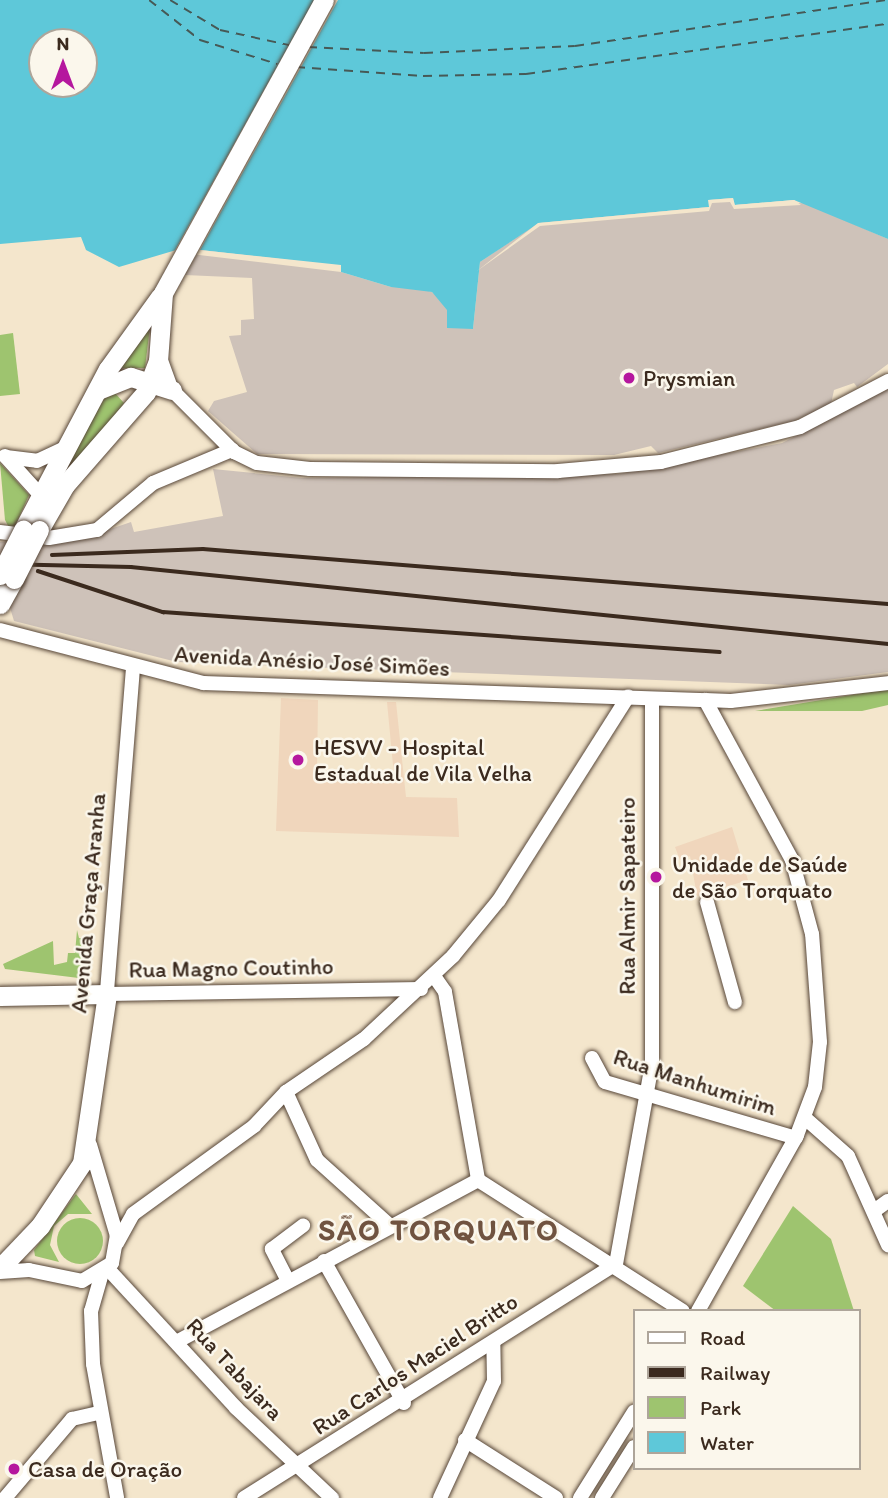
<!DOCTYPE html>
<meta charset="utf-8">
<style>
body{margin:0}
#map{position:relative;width:888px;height:1498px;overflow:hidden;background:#f4e6cc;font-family:Itim,sans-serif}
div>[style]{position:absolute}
.built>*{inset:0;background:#f0d6bc}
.industrial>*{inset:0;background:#cec2b9}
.green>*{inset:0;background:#9ec46f}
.round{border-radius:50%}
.water>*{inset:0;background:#5ec8d9}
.pier>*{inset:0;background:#f4e6cc}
.ferry>*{height:2px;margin-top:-1px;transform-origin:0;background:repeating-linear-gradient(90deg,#465956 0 9px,transparent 0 16px)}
.roads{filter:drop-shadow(0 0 2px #574638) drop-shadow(0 0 2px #574638)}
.minor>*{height:14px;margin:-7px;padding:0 7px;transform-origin:7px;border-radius:7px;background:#fff}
.major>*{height:19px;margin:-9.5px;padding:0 9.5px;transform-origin:9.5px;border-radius:9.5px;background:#fff}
.rail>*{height:3.5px;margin:-1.75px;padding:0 1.75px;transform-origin:1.75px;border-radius:1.75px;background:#3b2a1e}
.bridges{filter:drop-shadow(0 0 2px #574638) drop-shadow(0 0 2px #574638)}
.major-bridge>*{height:19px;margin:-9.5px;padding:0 9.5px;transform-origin:9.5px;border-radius:9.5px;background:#fff}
.dots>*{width:19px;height:19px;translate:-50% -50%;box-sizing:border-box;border:4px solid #fbf7ec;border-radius:50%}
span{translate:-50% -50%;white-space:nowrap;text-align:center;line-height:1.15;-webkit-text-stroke:5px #fbf7ec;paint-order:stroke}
.poi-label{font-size:23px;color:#3b2a1e}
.left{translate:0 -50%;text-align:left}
.street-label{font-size:23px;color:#3b2a1e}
.district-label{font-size:30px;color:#705340;font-weight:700;letter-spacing:2px}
.legend{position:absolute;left:633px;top:1309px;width:228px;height:161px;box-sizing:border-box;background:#fbf7ec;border:2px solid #aea59a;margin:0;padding:9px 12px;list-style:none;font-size:21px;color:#3b2a1e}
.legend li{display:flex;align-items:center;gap:14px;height:35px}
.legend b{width:35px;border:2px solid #aea59a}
.north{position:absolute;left:28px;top:28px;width:70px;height:70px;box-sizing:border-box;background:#fbf7ec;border:2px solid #aea59a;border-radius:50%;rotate:0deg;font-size:19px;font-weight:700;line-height:28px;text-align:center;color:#3b2a1e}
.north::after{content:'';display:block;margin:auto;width:24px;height:32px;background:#b5179e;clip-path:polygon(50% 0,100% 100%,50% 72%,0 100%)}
</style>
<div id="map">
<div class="built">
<i style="clip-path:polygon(281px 698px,318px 700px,317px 775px,394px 776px,387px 702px,396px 702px,406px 797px,457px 798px,459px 837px,276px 831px)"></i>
<i style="clip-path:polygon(732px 827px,748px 880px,697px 896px,690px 856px,680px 860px,675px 847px)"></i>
</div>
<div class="industrial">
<i style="clip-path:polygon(733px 198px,734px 205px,805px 203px,888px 239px,888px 364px,857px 387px,854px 383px,834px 390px,831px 404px,794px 421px,658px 453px,651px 446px,614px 455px,257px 454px,208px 411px,214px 401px,247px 392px,229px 336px,241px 335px,241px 320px,254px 319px,252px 278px,185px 275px,199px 250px,341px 265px,341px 272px,391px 287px,413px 286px,432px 292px,473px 329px,480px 262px,538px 223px,709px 207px,708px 200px)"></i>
<i style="clip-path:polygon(888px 389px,888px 672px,789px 685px,177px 662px,14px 621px,0 575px,0 542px,90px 536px,131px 522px,134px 532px,223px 516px,213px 469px,302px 478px,618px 474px,782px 443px)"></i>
</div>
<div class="green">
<i style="clip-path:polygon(151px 318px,145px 368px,120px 368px)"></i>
<i style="clip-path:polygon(13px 333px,20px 394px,0 396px,0 335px)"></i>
<i style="clip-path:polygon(115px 393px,124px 403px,31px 529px,104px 399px)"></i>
<i style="clip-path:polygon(0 463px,29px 495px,12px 533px,5px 520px)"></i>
<i style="clip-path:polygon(888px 689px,888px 705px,862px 711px,755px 711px)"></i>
<i style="clip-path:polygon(77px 930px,79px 938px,94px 939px,87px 979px,5px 969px,3px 964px,53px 941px,54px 965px,67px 962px,68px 953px,75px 953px)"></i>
<i style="clip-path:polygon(76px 1194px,92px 1214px,68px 1214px,54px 1226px,50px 1245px,59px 1262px,35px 1256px,34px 1250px)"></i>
<i style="clip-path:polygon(793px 1206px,831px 1239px,854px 1311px,776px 1311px,743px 1286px)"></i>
<i class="round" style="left:57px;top:1218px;width:46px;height:46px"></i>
</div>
<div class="water">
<i style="clip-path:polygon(evenodd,0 0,888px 0,888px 239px,794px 200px,734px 205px,733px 198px,709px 200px,709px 207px,539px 223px,480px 262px,473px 329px,447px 328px,447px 310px,432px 292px,391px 287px,341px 272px,341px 266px,183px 248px,119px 267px,86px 250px,81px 237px,0 244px,0 0,42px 42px,84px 42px,84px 84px,42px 84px,42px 42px)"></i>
</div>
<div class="pier">
<i style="clip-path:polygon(314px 0,338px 0,200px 250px,341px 265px,341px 272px,174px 252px)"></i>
<i style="clip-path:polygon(733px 198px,735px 205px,794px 200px,801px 205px,734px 209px,730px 202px,712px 203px,709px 211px,540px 226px,477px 271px,538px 223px,709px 207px,708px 200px)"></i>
</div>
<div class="ferry">
<i style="left:149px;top:0;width:65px;rotate:38.1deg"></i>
<i style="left:200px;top:40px;width:81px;rotate:17.3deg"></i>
<i style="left:170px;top:0;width:58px;rotate:31deg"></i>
<i style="left:220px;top:30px;width:71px;rotate:12.3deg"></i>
<i style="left:308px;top:47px;width:116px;rotate:3deg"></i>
<i style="left:424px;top:53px;width:151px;rotate:-2.7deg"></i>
<i style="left:575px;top:46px;width:316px;rotate:-8.4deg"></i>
<i style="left:296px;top:67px;width:127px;rotate:4.1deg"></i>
<i style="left:423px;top:76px;width:103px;rotate:-1.1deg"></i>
<i style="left:526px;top:74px;width:365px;rotate:-7.9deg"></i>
</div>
<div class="roads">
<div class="minor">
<i style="left:159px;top:355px;width:37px;rotate:70deg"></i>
<i style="left:172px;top:390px;width:88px;rotate:45deg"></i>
<i style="left:234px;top:452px;width:25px;rotate:26deg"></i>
<i style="left:257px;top:463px;width:53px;rotate:6.5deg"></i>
<i style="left:310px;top:469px;width:248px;rotate:0.5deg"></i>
<i style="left:558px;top:471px;width:103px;rotate:-5deg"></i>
<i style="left:661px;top:462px;width:143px;rotate:-14.1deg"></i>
<i style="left:800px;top:427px;width:99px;rotate:-27.6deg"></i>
<i style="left:5px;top:456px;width:55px;rotate:47.9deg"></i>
<i style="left:6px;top:457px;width:31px;rotate:7deg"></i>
<i style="left:37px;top:461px;width:33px;rotate:-25deg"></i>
<i style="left:0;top:532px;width:49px;rotate:7deg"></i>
<i style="left:49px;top:538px;width:49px;rotate:-9.5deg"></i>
<i style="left:97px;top:530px;width:73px;rotate:-40deg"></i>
<i style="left:153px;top:483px;width:86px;rotate:-22.7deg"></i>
<i style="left:0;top:630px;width:210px;rotate:14.6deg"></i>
<i style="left:203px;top:683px;width:528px;rotate:1.95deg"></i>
<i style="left:731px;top:701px;width:158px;rotate:-6.5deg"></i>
<i style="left:133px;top:668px;width:327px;rotate:94.6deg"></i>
<i style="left:107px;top:994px;width:314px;rotate:-0.9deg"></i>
<i style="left:707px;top:902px;width:104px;rotate:74.4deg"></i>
<i style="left:434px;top:976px;width:19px;rotate:55deg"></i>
<i style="left:445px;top:992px;width:191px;rotate:80deg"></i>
<i style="left:592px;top:1058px;width:27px;rotate:62deg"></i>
<i style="left:605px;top:1082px;width:199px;rotate:16.3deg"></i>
<i style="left:286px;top:1092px;width:75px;rotate:65.5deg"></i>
<i style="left:317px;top:1160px;width:96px;rotate:42deg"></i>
<i style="left:805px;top:1118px;width:57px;rotate:41.5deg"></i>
<i style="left:848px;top:1156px;width:98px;rotate:65.8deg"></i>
<i style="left:478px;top:1180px;width:243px;rotate:32.6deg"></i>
<i style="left:874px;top:1211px;width:17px;rotate:-36deg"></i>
<i style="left:117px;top:1243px;width:33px;rotate:-61deg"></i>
<i style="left:133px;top:1214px;width:150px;rotate:-36deg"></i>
<i style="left:254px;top:1126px;width:47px;rotate:-46.7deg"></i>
<i style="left:286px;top:1092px;width:94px;rotate:-34.2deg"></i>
<i style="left:364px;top:1039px;width:122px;rotate:-43deg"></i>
<i style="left:453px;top:956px;width:72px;rotate:-50.6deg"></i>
<i style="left:499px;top:900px;width:241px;rotate:-57.6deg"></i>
<i style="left:324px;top:1261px;width:163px;rotate:60.6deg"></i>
<i style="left:107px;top:1268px;width:190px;rotate:47.3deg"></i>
<i style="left:236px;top:1408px;width:132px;rotate:43.2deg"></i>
<i style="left:0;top:1272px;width:29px;rotate:-4deg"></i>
<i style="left:29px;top:1270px;width:54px;rotate:11.7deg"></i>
<i style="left:82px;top:1281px;width:35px;rotate:-31deg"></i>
<i style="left:112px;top:1263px;width:27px;rotate:-80deg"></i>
<i style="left:117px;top:1236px;width:95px;rotate:-106.5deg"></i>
<i style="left:102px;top:1273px;width:40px;rotate:106deg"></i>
<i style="left:91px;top:1311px;width:53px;rotate:87.8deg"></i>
<i style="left:93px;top:1364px;width:136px;rotate:79.8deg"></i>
<i style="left:288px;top:1281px;width:36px;rotate:-117deg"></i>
<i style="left:272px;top:1249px;width:39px;rotate:-37deg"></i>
<i style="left:698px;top:1311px;width:202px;rotate:-60.6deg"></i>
<i style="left:797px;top:1135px;width:51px;rotate:-69.4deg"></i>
<i style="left:815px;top:1087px;width:45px;rotate:-83.7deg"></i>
<i style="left:820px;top:1042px;width:108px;rotate:-94.2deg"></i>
<i style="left:812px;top:934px;width:77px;rotate:-105.1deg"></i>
<i style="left:792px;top:860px;width:182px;rotate:-118.5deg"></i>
<i style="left:178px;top:1341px;width:340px;rotate:-28.2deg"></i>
<i style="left:465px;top:1440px;width:108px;rotate:32.5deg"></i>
<i style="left:5px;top:1498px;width:104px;rotate:-49.7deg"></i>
<i style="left:72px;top:1419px;width:28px;rotate:-13deg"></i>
<i style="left:244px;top:1498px;width:439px;rotate:-32.2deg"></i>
<i style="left:616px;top:1264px;width:203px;rotate:-79.8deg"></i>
<i style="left:652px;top:1064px;width:365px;rotate:-90deg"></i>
<i style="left:440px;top:1498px;width:129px;rotate:-65.2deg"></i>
<i style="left:494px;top:1381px;width:39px;rotate:-91deg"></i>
<i style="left:580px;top:1498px;width:102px;rotate:-57.9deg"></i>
<i style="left:602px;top:1498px;width:60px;rotate:-57.9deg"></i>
</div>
<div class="major">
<i style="left:98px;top:390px;width:35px;rotate:-22deg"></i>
<i style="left:131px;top:377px;width:43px;rotate:17.6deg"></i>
<i style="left:23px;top:530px;width:182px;rotate:-62.2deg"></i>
<i style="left:108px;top:369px;width:89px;rotate:-54.2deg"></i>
<i style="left:39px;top:530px;width:52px;rotate:-60deg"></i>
<i style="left:65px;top:485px;width:123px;rotate:-48.9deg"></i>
<i style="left:146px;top:392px;width:33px;rotate:-69deg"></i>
<i style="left:158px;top:361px;width:68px;rotate:-85.8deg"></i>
<i style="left:163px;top:293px;width:334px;rotate:-61.2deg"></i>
<i style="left:0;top:604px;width:29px;rotate:-61deg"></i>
<i style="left:0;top:996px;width:107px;rotate:-1.1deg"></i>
<i style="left:107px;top:994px;width:171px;rotate:98.4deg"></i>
<i style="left:82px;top:1163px;width:76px;rotate:123.7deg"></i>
<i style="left:40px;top:1226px;width:58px;rotate:133.6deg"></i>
</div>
</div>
<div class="rail">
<i style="left:52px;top:555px;width:151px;rotate:-2.3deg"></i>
<i style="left:203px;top:549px;width:687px;rotate:4.59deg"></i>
<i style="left:0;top:564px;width:131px;rotate:1.3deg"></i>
<i style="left:131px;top:567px;width:761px;rotate:5.81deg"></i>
<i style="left:38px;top:571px;width:132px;rotate:18.2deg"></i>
<i style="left:163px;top:612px;width:558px;rotate:4.11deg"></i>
</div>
<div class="bridges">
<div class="major-bridge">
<i style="left:0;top:575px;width:51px;rotate:-62.9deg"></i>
<i style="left:14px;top:579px;width:55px;rotate:-63deg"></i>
</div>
</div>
<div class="dots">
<i style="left:629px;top:378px;background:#b5179e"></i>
<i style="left:298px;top:760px;background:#b5179e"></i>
<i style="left:656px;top:877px;background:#b5179e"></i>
<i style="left:14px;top:1469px;background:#b5179e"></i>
</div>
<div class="poi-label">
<span class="left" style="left:643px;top:378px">Prysmian</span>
<span class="left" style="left:314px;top:760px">HESVV - Hospital<br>Estadual de Vila Velha</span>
<span class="left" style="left:672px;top:877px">Unidade de Saúde<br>de São Torquato</span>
<span class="left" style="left:28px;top:1469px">Casa de Oração</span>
</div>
<div class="street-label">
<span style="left:312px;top:661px;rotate:3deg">Avenida Anésio José Simões</span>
<span style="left:627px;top:896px;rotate:-90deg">Rua Almir Sapateiro</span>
<span style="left:88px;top:903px;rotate:-85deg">Avenida Graça Aranha</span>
<span style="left:231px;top:968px;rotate:-1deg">Rua Magno Coutinho</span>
<span style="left:695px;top:1082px;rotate:18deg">Rua Manhumirim</span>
<span style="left:415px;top:1364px;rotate:-33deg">Rua Carlos Maciel Britto</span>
<span style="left:235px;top:1369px;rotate:47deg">Rua Tabajara</span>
</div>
<div class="district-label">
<span style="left:439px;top:1230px">SÃO TORQUATO</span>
</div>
<ul class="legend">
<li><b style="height:9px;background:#fff"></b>Road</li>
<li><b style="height:9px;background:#3b2a1e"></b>Railway</li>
<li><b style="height:19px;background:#9ec46f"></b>Park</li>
<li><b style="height:19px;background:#5ec8d9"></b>Water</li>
</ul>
<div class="north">N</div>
</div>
